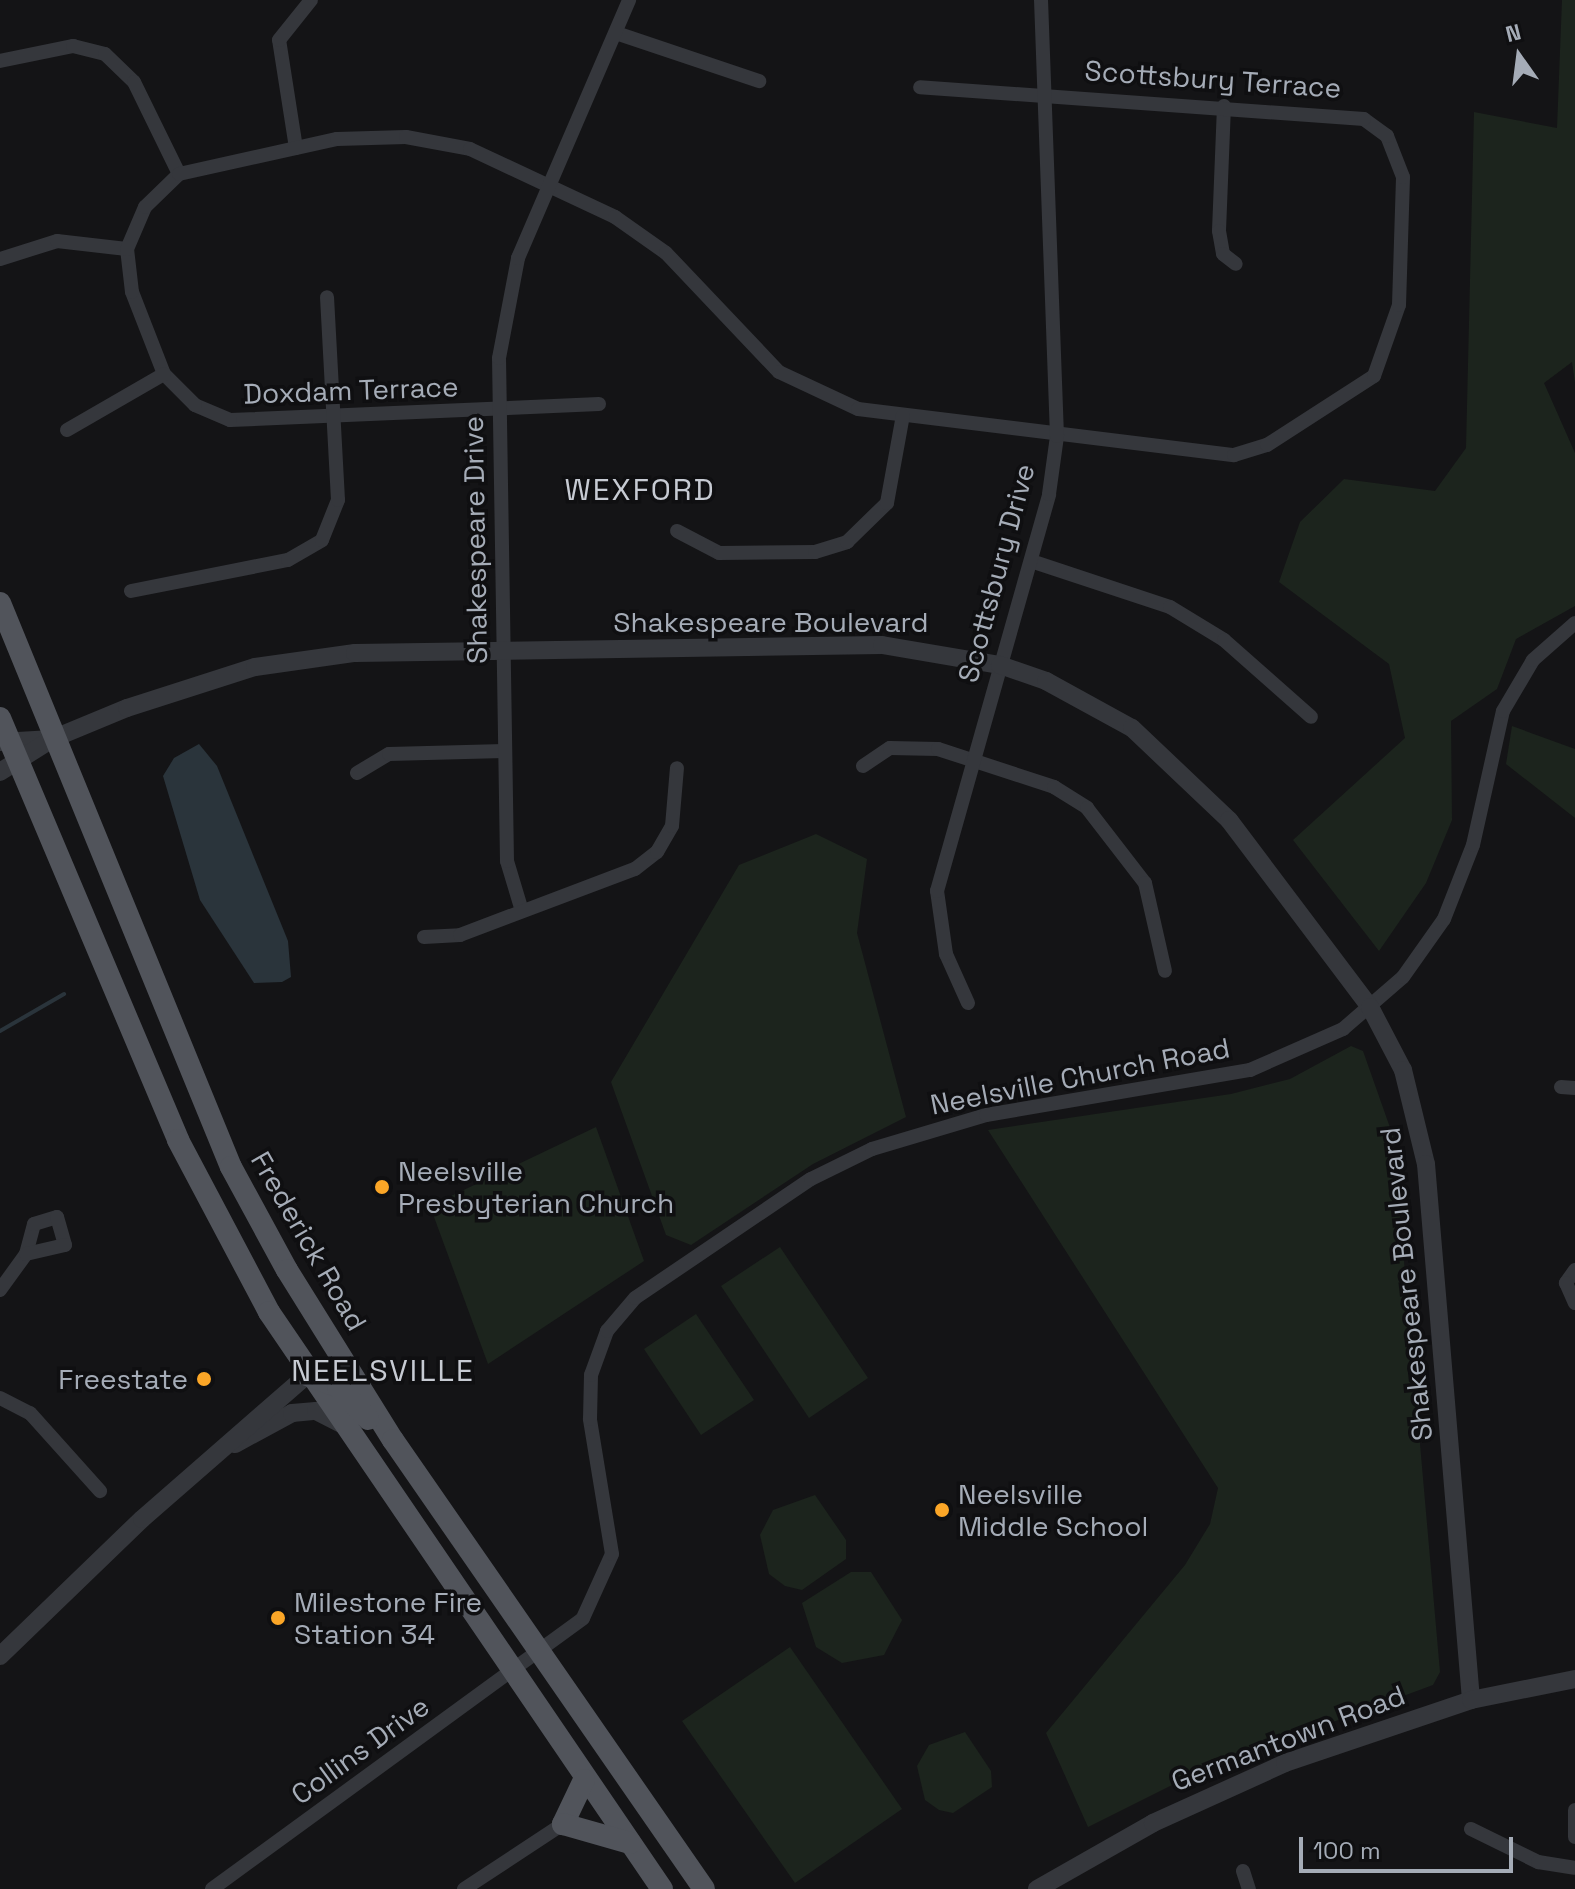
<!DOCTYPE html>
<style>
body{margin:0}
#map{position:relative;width:1575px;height:1889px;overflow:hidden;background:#141416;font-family:"Space Grotesk",sans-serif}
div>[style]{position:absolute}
.green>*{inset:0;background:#1c241d}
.water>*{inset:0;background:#2a343b}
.stream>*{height:4px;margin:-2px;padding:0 2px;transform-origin:2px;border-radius:2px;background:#2a343b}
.minor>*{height:14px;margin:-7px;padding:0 7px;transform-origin:7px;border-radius:7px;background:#35373c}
.tertiary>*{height:18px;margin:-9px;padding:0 9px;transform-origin:9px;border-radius:9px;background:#35373c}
.primary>*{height:22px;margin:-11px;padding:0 11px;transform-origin:11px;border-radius:11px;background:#51545b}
.dots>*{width:22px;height:22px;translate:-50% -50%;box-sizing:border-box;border:4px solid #0f0f11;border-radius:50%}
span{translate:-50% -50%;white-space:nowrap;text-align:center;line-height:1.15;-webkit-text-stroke:7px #0f0f11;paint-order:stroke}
.street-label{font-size:28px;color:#a5acb7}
.poi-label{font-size:28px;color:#a5acb7}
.left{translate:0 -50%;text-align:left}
.right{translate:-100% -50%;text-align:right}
.neighbourhood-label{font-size:30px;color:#c7cbd3;letter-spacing:2px}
.north{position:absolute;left:1479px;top:16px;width:80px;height:80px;-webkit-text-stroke:6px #0f0f11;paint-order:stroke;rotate:346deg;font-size:22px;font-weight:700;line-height:32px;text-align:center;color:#a5acb7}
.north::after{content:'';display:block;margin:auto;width:28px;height:36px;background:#a5acb7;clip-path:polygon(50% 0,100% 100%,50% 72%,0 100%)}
.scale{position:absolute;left:1299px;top:1837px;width:214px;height:36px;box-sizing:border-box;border:4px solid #a5acb7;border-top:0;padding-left:10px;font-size:24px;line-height:28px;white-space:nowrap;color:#a5acb7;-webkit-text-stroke:6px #0f0f11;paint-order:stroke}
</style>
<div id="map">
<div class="green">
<i style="clip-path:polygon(1562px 0,1575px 0,1575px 383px,1572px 362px,1544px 383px,1575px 453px,1575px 606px,1516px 639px,1497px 689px,1451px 721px,1452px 820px,1426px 883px,1379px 951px,1293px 840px,1405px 738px,1389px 664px,1279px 582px,1300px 522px,1344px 479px,1435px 491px,1466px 448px,1474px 112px,1557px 128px)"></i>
<i style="clip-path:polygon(1512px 726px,1575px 749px,1575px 818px,1506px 764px)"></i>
<i style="clip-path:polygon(816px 834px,867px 859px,857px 933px,906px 1117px,813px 1164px,691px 1245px,666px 1235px,611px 1082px,739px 865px)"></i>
<i style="clip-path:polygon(1351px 1046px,1363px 1051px,1393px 1136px,1440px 1672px,1433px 1685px,1200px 1771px,1088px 1827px,1046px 1733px,1185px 1565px,1210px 1524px,1218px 1488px,988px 1130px,1231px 1094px,1290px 1079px)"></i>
<i style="clip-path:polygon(596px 1127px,644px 1261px,488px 1364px,430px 1206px)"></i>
<i style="clip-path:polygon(780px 1247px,868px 1378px,809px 1418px,721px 1286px)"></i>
<i style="clip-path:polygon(696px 1314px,754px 1400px,701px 1435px,644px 1349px)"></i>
<i style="clip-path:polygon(815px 1495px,846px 1540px,846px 1559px,802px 1590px,785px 1586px,769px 1574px,760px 1535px,773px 1510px)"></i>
<i style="clip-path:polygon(851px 1572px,871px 1572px,902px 1620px,884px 1655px,842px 1663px,816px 1647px,802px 1603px)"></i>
<i style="clip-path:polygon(790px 1647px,902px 1809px,795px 1883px,682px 1721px)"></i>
<i style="clip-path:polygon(965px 1732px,991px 1771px,992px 1787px,953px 1813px,939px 1810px,925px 1800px,917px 1766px,929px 1745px)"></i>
</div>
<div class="water">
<i style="clip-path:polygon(199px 744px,217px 766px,288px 941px,291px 977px,282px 982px,254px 983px,200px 900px,163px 776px,174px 758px)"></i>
</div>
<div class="stream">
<i style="left:0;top:1031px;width:74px;rotate:-30deg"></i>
</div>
<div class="minor">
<i style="left:619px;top:34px;width:148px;rotate:18.6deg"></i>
<i style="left:0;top:61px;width:75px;rotate:-11.6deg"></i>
<i style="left:73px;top:46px;width:33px;rotate:14deg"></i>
<i style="left:105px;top:54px;width:40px;rotate:44deg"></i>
<i style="left:134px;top:82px;width:102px;rotate:63.9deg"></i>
<i style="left:1224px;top:106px;width:125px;rotate:92.3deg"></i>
<i style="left:1219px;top:231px;width:23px;rotate:80deg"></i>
<i style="left:1223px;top:254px;width:16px;rotate:38deg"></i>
<i style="left:296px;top:148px;width:109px;rotate:-98.9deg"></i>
<i style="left:279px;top:40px;width:51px;rotate:-51.3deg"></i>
<i style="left:0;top:259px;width:60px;rotate:-17.5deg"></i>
<i style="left:57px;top:241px;width:70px;rotate:6.5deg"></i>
<i style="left:599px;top:404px;width:369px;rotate:177.5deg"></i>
<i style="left:230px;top:420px;width:38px;rotate:-157deg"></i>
<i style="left:195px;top:405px;width:44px;rotate:-135deg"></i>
<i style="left:164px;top:374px;width:88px;rotate:-111.3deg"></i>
<i style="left:132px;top:292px;width:43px;rotate:-96.6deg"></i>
<i style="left:127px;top:249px;width:46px;rotate:-66.8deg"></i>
<i style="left:145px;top:207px;width:47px;rotate:-44.1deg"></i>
<i style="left:179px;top:174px;width:162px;rotate:-12.5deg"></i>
<i style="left:337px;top:139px;width:69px;rotate:-1.7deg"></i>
<i style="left:406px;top:137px;width:65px;rotate:10.6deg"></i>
<i style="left:470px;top:149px;width:160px;rotate:25.1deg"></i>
<i style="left:615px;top:217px;width:62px;rotate:35.2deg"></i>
<i style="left:666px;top:253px;width:164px;rotate:46.5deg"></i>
<i style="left:779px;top:372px;width:87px;rotate:25.1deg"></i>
<i style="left:858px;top:409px;width:379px;rotate:7deg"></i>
<i style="left:1234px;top:455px;width:34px;rotate:-17deg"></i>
<i style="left:1267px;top:445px;width:127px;rotate:-32.8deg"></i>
<i style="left:1374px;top:376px;width:75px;rotate:-70.6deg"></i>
<i style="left:1399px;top:305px;width:128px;rotate:-88.2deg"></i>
<i style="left:1403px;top:177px;width:44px;rotate:-111.3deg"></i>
<i style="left:1387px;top:136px;width:29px;rotate:-144deg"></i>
<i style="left:1364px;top:119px;width:445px;rotate:-175.9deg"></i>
<i style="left:67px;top:430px;width:112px;rotate:-30deg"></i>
<i style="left:677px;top:531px;width:47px;rotate:27.6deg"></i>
<i style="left:719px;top:553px;width:96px;rotate:-0.6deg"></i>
<i style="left:815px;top:552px;width:34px;rotate:-17deg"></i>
<i style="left:847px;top:542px;width:56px;rotate:-44.3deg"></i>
<i style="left:887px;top:503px;width:89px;rotate:-79.7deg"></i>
<i style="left:1031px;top:561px;width:146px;rotate:18.3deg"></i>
<i style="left:1170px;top:607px;width:63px;rotate:31.4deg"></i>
<i style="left:1224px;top:640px;width:116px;rotate:41.5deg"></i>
<i style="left:131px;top:591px;width:160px;rotate:-11.2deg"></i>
<i style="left:288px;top:560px;width:39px;rotate:-30deg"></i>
<i style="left:322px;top:540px;width:43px;rotate:-68.2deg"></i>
<i style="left:338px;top:500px;width:203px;rotate:-93.1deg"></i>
<i style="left:863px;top:766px;width:32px;rotate:-34deg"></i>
<i style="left:890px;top:748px;width:48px;rotate:1.2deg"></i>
<i style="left:938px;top:749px;width:122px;rotate:18.1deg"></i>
<i style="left:1054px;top:787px;width:39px;rotate:32deg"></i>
<i style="left:1087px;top:808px;width:95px;rotate:52.3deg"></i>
<i style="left:1145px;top:883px;width:90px;rotate:77.2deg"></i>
<i style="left:357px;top:773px;width:37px;rotate:-31deg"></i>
<i style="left:389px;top:754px;width:115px;rotate:-1.5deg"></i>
<i style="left:522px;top:911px;width:52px;rotate:-106.7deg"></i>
<i style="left:507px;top:861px;width:503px;rotate:-90.91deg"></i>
<i style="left:499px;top:358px;width:102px;rotate:-79.2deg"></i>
<i style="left:518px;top:258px;width:281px;rotate:-66.7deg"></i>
<i style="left:424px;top:937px;width:36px;rotate:-3deg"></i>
<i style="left:460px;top:935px;width:187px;rotate:-20.7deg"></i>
<i style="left:635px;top:869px;width:28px;rotate:-38deg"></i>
<i style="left:657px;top:852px;width:30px;rotate:-60deg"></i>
<i style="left:672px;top:826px;width:58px;rotate:-85.1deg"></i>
<i style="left:968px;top:1003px;width:54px;rotate:-114.2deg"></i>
<i style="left:946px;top:954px;width:64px;rotate:-98.1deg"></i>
<i style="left:937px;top:891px;width:412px;rotate:-74.2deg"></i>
<i style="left:1049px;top:494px;width:59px;rotate:-82.1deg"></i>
<i style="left:1057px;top:436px;width:436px;rotate:-92.1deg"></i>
<i style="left:1561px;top:1087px;width:14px;rotate:4deg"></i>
<i style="left:1575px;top:1270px;width:16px;rotate:125deg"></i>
<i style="left:1566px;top:1283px;width:22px;rotate:66deg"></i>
<i style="left:0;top:1290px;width:44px;rotate:-54.2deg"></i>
<i style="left:26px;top:1254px;width:31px;rotate:-75deg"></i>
<i style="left:34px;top:1224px;width:24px;rotate:-17deg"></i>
<i style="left:57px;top:1217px;width:29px;rotate:74deg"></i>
<i style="left:65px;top:1245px;width:40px;rotate:167deg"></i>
<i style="left:0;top:1398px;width:34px;rotate:27deg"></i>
<i style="left:30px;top:1413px;width:105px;rotate:48.1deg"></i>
<i style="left:1575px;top:1810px;width:27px;rotate:90deg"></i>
<i style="left:1471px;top:1829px;width:75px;rotate:26.2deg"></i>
<i style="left:1538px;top:1862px;width:37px;rotate:9deg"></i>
<i style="left:1243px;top:1871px;width:19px;rotate:72deg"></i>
<i style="left:212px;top:1889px;width:459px;rotate:-36.1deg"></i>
<i style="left:583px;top:1618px;width:70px;rotate:-65.6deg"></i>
<i style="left:612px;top:1554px;width:137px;rotate:-99.3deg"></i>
<i style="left:590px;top:1419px;width:44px;rotate:-88.7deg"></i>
<i style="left:591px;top:1375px;width:47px;rotate:-70deg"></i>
<i style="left:607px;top:1331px;width:43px;rotate:-49.7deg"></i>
<i style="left:635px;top:1298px;width:212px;rotate:-34.1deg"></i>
<i style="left:811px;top:1179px;width:68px;rotate:-26.2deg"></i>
<i style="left:872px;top:1149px;width:119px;rotate:-16.6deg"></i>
<i style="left:986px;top:1115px;width:268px;rotate:-9.7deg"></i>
<i style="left:1250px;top:1070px;width:102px;rotate:-23.8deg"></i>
<i style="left:1343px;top:1029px;width:79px;rotate:-40.9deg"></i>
<i style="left:1403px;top:977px;width:71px;rotate:-54.7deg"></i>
<i style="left:1444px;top:919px;width:79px;rotate:-68.6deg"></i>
<i style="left:1473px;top:845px;width:137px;rotate:-77.4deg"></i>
<i style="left:1503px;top:711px;width:59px;rotate:-59.5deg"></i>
<i style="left:1533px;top:660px;width:56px;rotate:-41.4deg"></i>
<i style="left:464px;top:1889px;width:118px;rotate:-33.3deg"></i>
</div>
<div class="tertiary">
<i style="left:0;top:742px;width:52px;rotate:-3.3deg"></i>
<i style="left:0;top:772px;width:62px;rotate:-32.4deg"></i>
<i style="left:52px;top:739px;width:81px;rotate:-22.5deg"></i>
<i style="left:127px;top:708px;width:134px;rotate:-17.8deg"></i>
<i style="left:255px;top:667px;width:101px;rotate:-8deg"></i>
<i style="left:355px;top:653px;width:527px;rotate:-0.87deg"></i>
<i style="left:882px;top:645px;width:120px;rotate:9.6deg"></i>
<i style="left:1000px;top:665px;width:49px;rotate:19.2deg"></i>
<i style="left:1046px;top:681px;width:98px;rotate:28.7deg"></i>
<i style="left:1132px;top:728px;width:134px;rotate:43.5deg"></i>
<i style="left:1229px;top:820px;width:234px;rotate:53deg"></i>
<i style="left:1370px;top:1007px;width:71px;rotate:62.4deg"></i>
<i style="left:1403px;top:1070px;width:97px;rotate:76.3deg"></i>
<i style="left:1426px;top:1164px;width:538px;rotate:85.2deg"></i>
<i style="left:235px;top:1444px;width:65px;rotate:-28.5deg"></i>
<i style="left:292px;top:1413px;width:24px;rotate:-5deg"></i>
<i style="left:316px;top:1411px;width:28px;rotate:27deg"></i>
<i style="left:0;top:1656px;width:197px;rotate:-44deg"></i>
<i style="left:142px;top:1519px;width:219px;rotate:-41.1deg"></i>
<i style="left:1037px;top:1889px;width:133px;rotate:-29.6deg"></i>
<i style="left:1153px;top:1823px;width:145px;rotate:-24.4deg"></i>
<i style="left:1285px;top:1763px;width:196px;rotate:-18.7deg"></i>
<i style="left:1471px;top:1700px;width:106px;rotate:-11.4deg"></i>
</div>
<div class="primary">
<i style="left:0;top:603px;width:609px;rotate:67.73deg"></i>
<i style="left:231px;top:1167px;width:117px;rotate:61.5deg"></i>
<i style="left:287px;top:1270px;width:200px;rotate:58.1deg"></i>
<i style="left:393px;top:1440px;width:546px;rotate:55.29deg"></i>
<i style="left:0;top:718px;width:458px;rotate:67.1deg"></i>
<i style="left:178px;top:1140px;width:195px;rotate:62.1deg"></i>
<i style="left:269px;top:1312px;width:698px;rotate:55.74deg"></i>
<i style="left:307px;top:1375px;width:33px;rotate:21deg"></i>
<i style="left:338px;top:1387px;width:44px;rotate:46.8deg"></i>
<i style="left:584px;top:1780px;width:49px;rotate:115.5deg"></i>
<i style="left:563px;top:1824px;width:70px;rotate:15.8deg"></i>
</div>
<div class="dots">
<i style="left:382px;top:1187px;background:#fba627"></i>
<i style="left:204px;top:1379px;background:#fba627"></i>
<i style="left:942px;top:1510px;background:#fba627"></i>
<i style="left:278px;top:1618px;background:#fba627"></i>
</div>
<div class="street-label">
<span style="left:1213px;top:79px;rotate:4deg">Scottsbury Terrace</span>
<span style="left:351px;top:390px;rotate:-2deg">Doxdam Terrace</span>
<span style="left:475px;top:540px;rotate:-91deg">Shakespeare Drive</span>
<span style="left:996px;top:573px;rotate:-75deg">Scottsbury Drive</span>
<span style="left:771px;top:622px">Shakespeare Boulevard</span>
<span style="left:1080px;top:1076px;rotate:-11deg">Neelsville Church Road</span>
<span style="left:309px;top:1241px;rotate:60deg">Frederick Road</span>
<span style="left:1406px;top:1284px;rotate:-96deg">Shakespeare Boulevard</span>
<span style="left:1288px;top:1738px;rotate:-21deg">Germantown Road</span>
<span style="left:360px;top:1750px;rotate:-36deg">Collins Drive</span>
</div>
<div class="poi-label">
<span class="left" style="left:398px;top:1187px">Neelsville<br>Presbyterian Church</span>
<span class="right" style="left:188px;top:1379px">Freestate</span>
<span class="left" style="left:958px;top:1510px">Neelsville<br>Middle School</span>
<span class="left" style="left:294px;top:1618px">Milestone Fire<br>Station 34</span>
</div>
<div class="neighbourhood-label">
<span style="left:640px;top:490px">WEXFORD</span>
<span style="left:383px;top:1371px">NEELSVILLE</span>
</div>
<div class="north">N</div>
<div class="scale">100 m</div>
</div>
